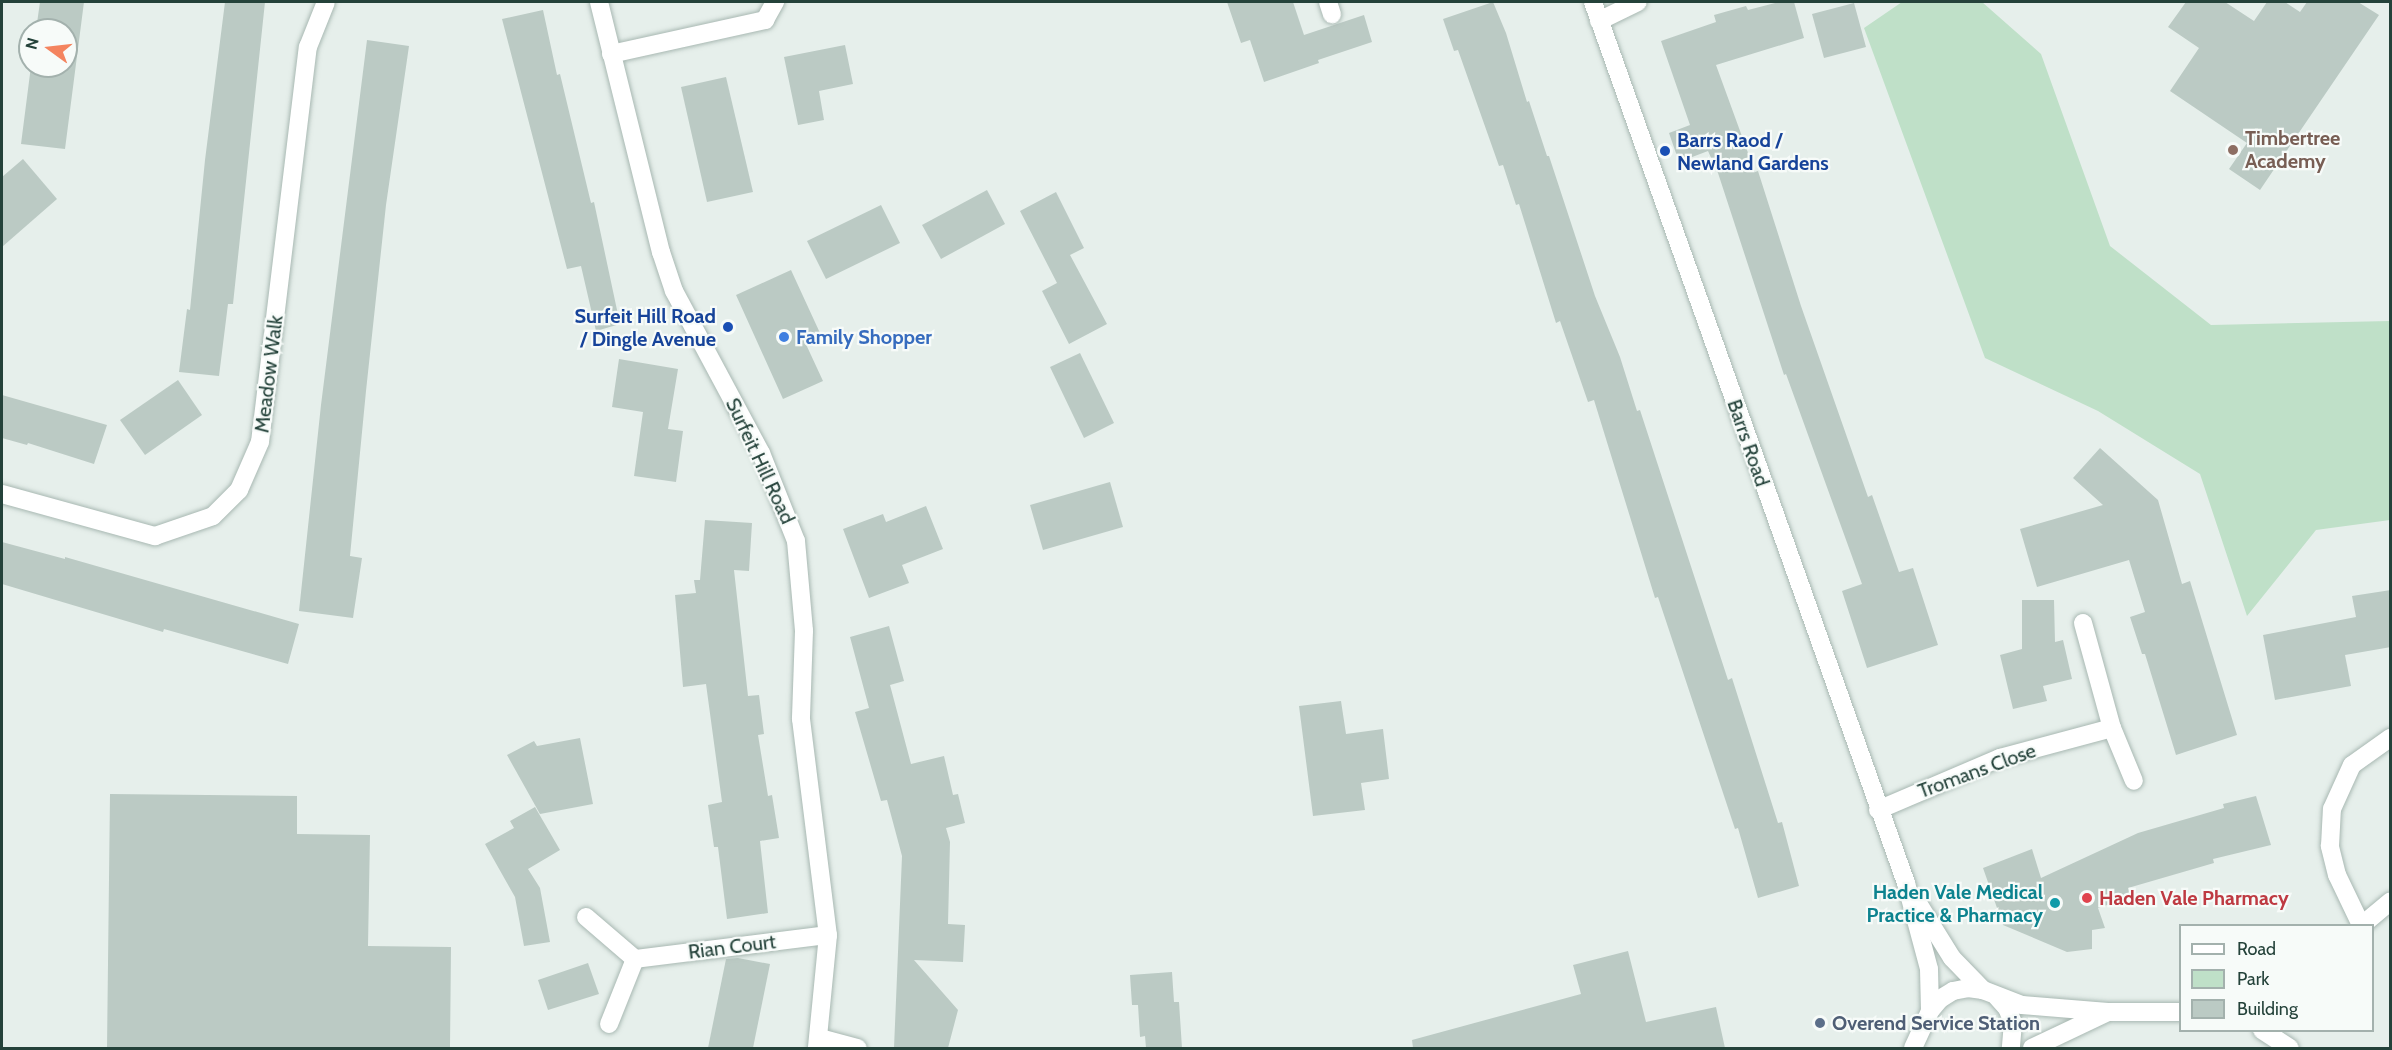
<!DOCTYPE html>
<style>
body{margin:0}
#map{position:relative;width:2392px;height:1050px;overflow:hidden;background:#e6efeb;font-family:Cabin,sans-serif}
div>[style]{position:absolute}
.green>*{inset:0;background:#bfe0c8}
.building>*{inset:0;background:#bbcac4}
.roads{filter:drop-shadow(0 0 2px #a8b8b2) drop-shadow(0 0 2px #a8b8b2)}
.minor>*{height:18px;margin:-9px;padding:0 9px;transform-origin:9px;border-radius:9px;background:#fff}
.tertiary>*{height:18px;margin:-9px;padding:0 9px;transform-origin:9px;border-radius:9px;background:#fff}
.dots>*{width:16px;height:16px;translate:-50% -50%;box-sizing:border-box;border:3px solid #f7fbf9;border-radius:50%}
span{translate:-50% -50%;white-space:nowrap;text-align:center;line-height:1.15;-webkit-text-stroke:4.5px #f7fbf9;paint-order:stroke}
.education-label{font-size:20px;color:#785e54;font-weight:700}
.left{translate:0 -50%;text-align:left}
.transit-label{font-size:20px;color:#164399;font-weight:700}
.right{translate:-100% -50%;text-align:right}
.shop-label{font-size:20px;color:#366cbe;font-weight:700}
.street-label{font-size:20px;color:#24423a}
.culture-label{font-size:20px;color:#0d838f;font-weight:700}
.health-label{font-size:20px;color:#be3a42;font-weight:700}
.service-label{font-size:20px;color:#4e5e75;font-weight:700}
.frame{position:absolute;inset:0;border:3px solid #24423a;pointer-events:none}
.legend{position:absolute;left:2179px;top:924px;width:195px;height:108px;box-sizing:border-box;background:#f7fbf9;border:2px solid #a3b1ad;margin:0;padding:8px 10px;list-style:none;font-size:18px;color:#24423a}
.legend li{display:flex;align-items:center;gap:12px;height:30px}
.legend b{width:30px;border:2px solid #a3b1ad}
.north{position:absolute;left:18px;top:18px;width:60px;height:60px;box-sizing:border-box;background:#f7fbf9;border:2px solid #a3b1ad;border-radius:50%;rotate:285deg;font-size:16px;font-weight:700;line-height:24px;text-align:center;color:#24423a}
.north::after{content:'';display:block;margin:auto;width:21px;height:27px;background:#f4845f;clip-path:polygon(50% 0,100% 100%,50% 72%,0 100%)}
</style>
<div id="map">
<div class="green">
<i style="clip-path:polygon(1902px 2px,1982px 2px,2041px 54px,2110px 246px,2211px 325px,2390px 321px,2390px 520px,2316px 530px,2247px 616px,2200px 474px,2098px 411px,1985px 358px,1864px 28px)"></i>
</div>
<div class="building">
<i style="clip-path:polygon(40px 2px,84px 2px,65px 149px,21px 144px,31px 66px,66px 66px,66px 30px,36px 30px)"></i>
<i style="clip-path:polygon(225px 2px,265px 2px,233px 304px,228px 304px,219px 376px,179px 372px,187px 309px,190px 310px,205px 160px)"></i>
<i style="clip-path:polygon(1227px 2px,1293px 2px,1304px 35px,1364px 15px,1372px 42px,1318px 60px,1319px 63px,1264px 82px,1250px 40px,1241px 43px)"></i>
<i style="clip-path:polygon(1493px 2px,1506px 33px,1527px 102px,1529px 101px,1547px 156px,1549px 156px,1595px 296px,1620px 357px,1637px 411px,1640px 410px,1728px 680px,1732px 678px,1778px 823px,1782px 822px,1799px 886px,1758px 898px,1738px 828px,1735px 829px,1658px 597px,1655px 598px,1594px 400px,1588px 402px,1560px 321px,1556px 323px,1519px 204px,1516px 205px,1503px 165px,1499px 166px,1458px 50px,1454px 51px,1443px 19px)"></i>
<i style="clip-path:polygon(1779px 2px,1794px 2px,1804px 38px,1716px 65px,1755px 172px,1758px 171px,1801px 306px,1868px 497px,1872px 495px,1899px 572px,1913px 568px,1938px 645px,1867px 668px,1842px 591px,1862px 584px,1786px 374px,1784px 375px,1718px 173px,1708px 151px,1679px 162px,1669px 133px,1690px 125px,1661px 41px,1716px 22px,1714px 15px,1746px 6px,1748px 10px)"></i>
<i style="clip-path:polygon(2186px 2px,2225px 2px,2254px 21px,2267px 2px,2285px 2px,2300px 12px,2307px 2px,2358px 2px,2379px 15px,2260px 190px,2229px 169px,2247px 143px,2170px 91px,2199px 48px,2168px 27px)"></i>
<i style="clip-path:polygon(1854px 3px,1866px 47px,1824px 58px,1812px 14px)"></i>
<i style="clip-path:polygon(543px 10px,557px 75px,560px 74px,591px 203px,594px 202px,620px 324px,596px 331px,581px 266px,567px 269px,502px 19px)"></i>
<i style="clip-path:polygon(367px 40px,409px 46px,386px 205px,366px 391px,350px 556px,362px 558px,353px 618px,299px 611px,321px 405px)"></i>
<i style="clip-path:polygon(845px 45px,853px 84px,819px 91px,824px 120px,798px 125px,784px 57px)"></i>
<i style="clip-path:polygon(726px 77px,753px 192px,707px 202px,681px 87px)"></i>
<i style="clip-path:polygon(23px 159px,57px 199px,2px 247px,2px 177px)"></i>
<i style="clip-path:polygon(987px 190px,1005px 224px,941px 259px,922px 225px)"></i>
<i style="clip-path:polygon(1056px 192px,1084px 248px,1070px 255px,1107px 324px,1069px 344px,1042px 291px,1057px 283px,1020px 211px)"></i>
<i style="clip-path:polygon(881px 205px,900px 243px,826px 279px,807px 241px)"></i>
<i style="clip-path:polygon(791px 270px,820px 333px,804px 340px,823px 381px,783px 399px,736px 295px)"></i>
<i style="clip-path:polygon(1080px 353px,1114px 423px,1084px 438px,1050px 367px)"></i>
<i style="clip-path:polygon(619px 359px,678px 369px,668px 429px,683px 431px,676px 482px,634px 476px,643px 412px,612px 407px)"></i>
<i style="clip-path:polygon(178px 380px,202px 415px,145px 455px,120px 420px)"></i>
<i style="clip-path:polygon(2px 395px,107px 425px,94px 464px,28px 443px,27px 445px,2px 438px)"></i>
<i style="clip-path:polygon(2100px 448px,2158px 500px,2182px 584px,2190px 581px,2237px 735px,2176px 755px,2145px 654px,2142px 654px,2130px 617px,2145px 612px,2129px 560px,2037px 587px,2020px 529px,2103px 505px,2073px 478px)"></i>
<i style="clip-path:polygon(1110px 482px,1123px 527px,1043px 550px,1030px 505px)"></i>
<i style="clip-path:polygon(926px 506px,943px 549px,902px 565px,909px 583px,869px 598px,843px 529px,883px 514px,886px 522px)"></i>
<i style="clip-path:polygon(705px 520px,752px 523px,749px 571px,734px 570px,748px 696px,759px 695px,764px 734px,758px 735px,768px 796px,772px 795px,779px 838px,760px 841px,768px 913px,727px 919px,718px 847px,714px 847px,708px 805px,722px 802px,706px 684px,683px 687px,675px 595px,696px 593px,694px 580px,700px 580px)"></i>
<i style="clip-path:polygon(2px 542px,65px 559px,65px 557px,299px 624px,288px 664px,164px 629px,163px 632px,2px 584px)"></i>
<i style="clip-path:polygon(2391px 590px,2391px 647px,2345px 655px,2351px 686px,2275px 700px,2263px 635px,2356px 617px,2352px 596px)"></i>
<i style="clip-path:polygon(2022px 600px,2054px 600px,2055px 642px,2063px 640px,2072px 679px,2043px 686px,2047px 701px,2013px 709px,2000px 655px,2022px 649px)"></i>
<i style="clip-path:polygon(889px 626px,904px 681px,890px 685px,911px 764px,944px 756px,953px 795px,958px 794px,965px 823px,946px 828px,950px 842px,948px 924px,965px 925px,963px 962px,914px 960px,958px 1010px,948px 1048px,894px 1048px,902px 856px,887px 800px,881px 801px,855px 712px,869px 708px,850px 637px)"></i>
<i style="clip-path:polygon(1341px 701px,1346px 734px,1383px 729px,1389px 779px,1361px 783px,1365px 810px,1313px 816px,1299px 706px)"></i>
<i style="clip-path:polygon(580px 738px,593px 804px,540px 814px,507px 755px,534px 741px,537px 746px)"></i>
<i style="clip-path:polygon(110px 794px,297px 796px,297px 834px,370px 835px,368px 946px,451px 947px,450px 1048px,107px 1048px)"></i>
<i style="clip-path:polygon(2256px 796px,2271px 845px,2213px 859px,2214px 863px,2128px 888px,2131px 897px,2098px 908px,2105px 928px,2092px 930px,2092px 949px,2067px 952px,2003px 925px,1983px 868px,2032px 849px,2041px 878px,2138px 833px,2224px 808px,2223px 804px)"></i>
<i style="clip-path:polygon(535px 807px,560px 850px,528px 869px,540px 888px,550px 942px,524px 946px,515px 897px,485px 844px,514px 828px,510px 821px)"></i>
<i style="clip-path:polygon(1628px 951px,1646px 1022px,1716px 1007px,1725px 1048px,1413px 1048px,1412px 1040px,1581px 994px,1573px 965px)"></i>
<i style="clip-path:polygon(738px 958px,770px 964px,753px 1048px,708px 1048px,726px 959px)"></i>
<i style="clip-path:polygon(588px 963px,599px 994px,548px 1010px,538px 980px)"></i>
<i style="clip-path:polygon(1172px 972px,1174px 1002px,1179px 1002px,1182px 1048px,1146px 1048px,1145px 1036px,1140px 1037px,1138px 1005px,1132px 1005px,1130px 975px)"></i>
</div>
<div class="roads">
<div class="minor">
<i style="left:1328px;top:2px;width:13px;rotate:72deg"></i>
<i style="left:1599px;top:21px;width:43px;rotate:-26deg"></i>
<i style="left:611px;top:54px;width:158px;rotate:-12.4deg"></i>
<i style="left:765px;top:20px;width:21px;rotate:-61deg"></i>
<i style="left:2px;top:494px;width:159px;rotate:15.4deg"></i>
<i style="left:155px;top:536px;width:61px;rotate:-19deg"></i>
<i style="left:213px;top:516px;width:37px;rotate:-45deg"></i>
<i style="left:239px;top:490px;width:52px;rotate:-66.4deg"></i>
<i style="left:260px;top:442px;width:398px;rotate:-83.1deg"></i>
<i style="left:308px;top:47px;width:48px;rotate:-68.2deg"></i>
<i style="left:2083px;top:623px;width:109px;rotate:74.6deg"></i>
<i style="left:2112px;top:728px;width:57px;rotate:67.5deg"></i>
<i style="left:1878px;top:810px;width:133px;rotate:-23.1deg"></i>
<i style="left:2000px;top:758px;width:116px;rotate:-15deg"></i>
<i style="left:586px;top:917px;width:65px;rotate:40.6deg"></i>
<i style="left:635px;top:959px;width:70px;rotate:111.8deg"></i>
<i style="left:2361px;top:925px;width:55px;rotate:-115.6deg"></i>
<i style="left:2337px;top:875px;width:30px;rotate:-104deg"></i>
<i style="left:2330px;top:846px;width:37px;rotate:-87deg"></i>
<i style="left:2332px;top:809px;width:48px;rotate:-65.6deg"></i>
<i style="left:2352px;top:765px;width:47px;rotate:-35.4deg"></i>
<i style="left:635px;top:959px;width:194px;rotate:-7.1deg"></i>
<i style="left:820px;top:1038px;width:39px;rotate:15deg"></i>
</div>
<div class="tertiary">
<i style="left:599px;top:2px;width:258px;rotate:76.1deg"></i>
<i style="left:661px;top:252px;width:41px;rotate:71.6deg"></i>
<i style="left:674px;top:291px;width:184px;rotate:61.8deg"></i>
<i style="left:761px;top:453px;width:95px;rotate:68.3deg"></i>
<i style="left:796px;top:541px;width:90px;rotate:84.9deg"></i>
<i style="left:804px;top:631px;width:88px;rotate:92deg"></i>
<i style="left:801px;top:719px;width:218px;rotate:82.9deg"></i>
<i style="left:828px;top:935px;width:114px;rotate:95.6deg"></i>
<i style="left:1593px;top:2px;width:935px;rotate:70.44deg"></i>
<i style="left:1906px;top:883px;width:89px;rotate:75deg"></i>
<i style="left:1929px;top:969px;width:42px;rotate:88.6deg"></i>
<i style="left:1916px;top:900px;width:68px;rotate:58.2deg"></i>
<i style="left:1952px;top:958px;width:45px;rotate:45.9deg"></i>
<i style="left:2361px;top:926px;width:38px;rotate:-40deg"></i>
<i style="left:1997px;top:997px;width:15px;rotate:48deg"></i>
<i style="left:2007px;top:1008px;width:16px;rotate:68deg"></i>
<i style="left:2013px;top:1023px;width:25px;rotate:95deg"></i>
<i style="left:2262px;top:1030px;width:33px;rotate:33deg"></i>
<i style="left:1913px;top:1048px;width:41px;rotate:-65.3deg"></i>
<i style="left:1930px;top:1011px;width:16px;rotate:-50deg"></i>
<i style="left:1940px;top:999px;width:15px;rotate:-32deg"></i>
<i style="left:1953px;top:991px;width:15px;rotate:-11deg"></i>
<i style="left:1968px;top:988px;width:15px;rotate:8deg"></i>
<i style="left:1983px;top:990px;width:42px;rotate:21deg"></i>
<i style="left:2022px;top:1005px;width:86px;rotate:4.7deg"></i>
<i style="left:2108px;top:1012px;width:72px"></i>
<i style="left:2032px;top:1048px;width:82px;rotate:-25.3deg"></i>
</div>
</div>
<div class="dots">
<i style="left:2233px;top:150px;background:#8d6e63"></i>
<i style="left:1665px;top:151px;background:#1a4fb4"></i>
<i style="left:728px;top:327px;background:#1a4fb4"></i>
<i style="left:784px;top:337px;background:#3f7fe0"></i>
<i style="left:2087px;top:898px;background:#e0444e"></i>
<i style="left:2055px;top:903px;background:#0f9aa8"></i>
<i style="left:1820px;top:1023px;background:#5c6f8a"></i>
</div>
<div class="education-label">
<span class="left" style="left:2245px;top:150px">Timbertree<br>Academy</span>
</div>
<div class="transit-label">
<span class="left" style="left:1677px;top:152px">Barrs Raod /<br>Newland Gardens</span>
<span class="right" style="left:716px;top:328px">Surfeit Hill Road<br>/ Dingle Avenue</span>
</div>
<div class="shop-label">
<span class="left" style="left:796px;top:337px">Family Shopper</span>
</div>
<div class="street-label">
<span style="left:269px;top:374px;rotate:-83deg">Meadow Walk</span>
<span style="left:1748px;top:443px;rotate:71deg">Barrs Road</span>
<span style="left:760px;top:461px;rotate:65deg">Surfeit Hill Road</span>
<span style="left:1977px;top:771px;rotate:-20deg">Tromans Close</span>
<span style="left:732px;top:947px;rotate:-7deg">Rian Court</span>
</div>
<div class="culture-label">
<span class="right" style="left:2043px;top:904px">Haden Vale Medical<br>Practice &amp; Pharmacy</span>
</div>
<div class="health-label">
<span class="left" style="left:2099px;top:898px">Haden Vale Pharmacy</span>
</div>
<div class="service-label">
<span class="left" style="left:1832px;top:1023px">Overend Service Station</span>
</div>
<div class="frame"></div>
<ul class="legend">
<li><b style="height:8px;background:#fff"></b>Road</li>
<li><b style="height:16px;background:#bfe0c8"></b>Park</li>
<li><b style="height:16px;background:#bbcac4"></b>Building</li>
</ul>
<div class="north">N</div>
</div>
